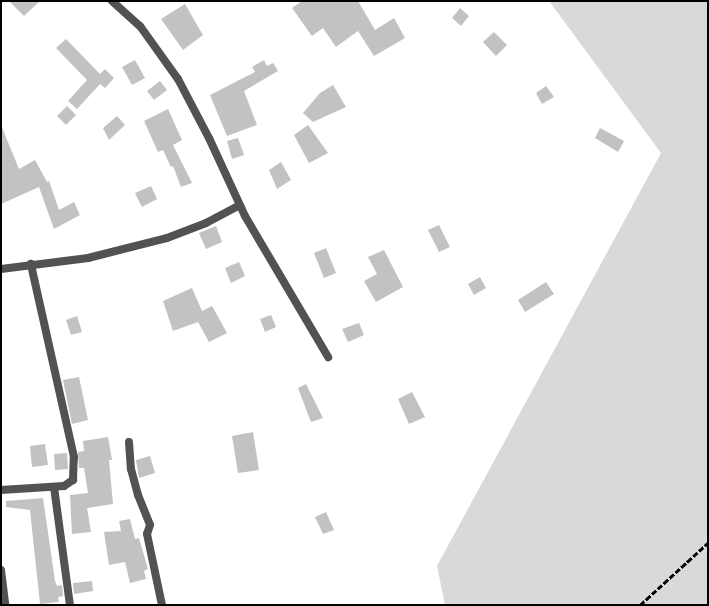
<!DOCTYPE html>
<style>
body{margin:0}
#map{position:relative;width:709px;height:606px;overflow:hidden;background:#fff;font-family:Karla,sans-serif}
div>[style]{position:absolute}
.green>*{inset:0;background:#d9d9d9}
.building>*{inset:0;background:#c2c2c2}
.street>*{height:8px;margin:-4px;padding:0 4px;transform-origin:4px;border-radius:4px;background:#525252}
.rail>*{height:3px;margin-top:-1.5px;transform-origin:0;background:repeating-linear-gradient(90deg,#000 0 6px,transparent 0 8px)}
span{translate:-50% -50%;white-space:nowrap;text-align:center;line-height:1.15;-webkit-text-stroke:3px #fff;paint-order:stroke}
.frame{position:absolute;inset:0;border:2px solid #000;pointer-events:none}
</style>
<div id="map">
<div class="green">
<i style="clip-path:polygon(549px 1px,708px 1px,708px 605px,445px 605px,437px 566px,661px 153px)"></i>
</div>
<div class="building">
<i style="clip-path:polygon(9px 1px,40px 1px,24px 16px)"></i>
<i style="clip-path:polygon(302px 1px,358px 1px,375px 30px,394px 18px,405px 38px,374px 56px,358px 31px,336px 47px,323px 28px,312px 36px,292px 8px)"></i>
<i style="clip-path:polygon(185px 4px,203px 35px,183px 50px,161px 19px)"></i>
<i style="clip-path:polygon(460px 8px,469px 16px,461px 26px,452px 18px)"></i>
<i style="clip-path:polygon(494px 32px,507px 45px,496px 56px,483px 42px)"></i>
<i style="clip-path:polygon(66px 39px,100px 74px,105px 69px,114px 78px,105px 88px,100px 84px,77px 109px,68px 101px,87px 80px,56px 48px)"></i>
<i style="clip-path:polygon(135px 60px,145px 78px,132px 85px,122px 67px)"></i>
<i style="clip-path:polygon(264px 60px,267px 66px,273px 63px,278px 71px,244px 91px,257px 125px,227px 136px,210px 95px,255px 72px,252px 67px)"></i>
<i style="clip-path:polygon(160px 81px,167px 90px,154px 100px,147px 91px)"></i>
<i style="clip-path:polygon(333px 85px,346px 107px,313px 122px,303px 113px,320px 93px)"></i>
<i style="clip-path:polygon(546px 86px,554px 97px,542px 104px,536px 93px)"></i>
<i style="clip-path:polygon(67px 106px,76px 115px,66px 125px,57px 116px)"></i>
<i style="clip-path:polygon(168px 109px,182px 140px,173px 145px,192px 183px,181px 187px,173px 166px,171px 167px,163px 150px,158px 152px,144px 121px)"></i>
<i style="clip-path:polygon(117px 116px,125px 125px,109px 140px,103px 128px)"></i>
<i style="clip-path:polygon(1px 125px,19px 169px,35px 160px,47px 182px,49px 181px,59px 210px,74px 202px,80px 215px,54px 229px,39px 187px,1px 204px)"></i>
<i style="clip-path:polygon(308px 125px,328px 153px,309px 163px,294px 135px)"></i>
<i style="clip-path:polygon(600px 128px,624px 141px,618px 152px,595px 138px)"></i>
<i style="clip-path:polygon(238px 138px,244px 155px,232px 159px,227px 141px)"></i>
<i style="clip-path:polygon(281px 162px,291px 180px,277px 189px,269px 170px)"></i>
<i style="clip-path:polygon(151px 186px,157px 199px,142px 207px,135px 193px)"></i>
<i style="clip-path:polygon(439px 225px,450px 247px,439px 252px,428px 230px)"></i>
<i style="clip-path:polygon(216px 226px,222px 242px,206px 249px,199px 233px)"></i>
<i style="clip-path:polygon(326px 248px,336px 273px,324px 278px,314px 253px)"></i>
<i style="clip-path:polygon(384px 250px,403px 287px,376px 302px,364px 281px,377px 274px,368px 257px)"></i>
<i style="clip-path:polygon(239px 262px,245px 276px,231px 283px,225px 268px)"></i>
<i style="clip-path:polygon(480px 277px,486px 288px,474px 295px,468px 284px)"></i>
<i style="clip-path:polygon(546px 282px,554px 294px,525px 312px,518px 300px)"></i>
<i style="clip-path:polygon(192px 288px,202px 311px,212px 306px,227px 333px,209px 342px,198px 322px,173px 331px,163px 301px)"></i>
<i style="clip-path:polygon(271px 315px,276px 327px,265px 332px,260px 319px)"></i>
<i style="clip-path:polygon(77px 316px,82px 332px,71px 335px,66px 320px)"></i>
<i style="clip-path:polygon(359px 323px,364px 335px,348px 342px,342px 329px)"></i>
<i style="clip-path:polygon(79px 377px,88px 420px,72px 424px,63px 380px)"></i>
<i style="clip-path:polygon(306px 384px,323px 418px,311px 422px,298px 388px)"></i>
<i style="clip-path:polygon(412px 392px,425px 417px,409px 424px,398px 399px)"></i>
<i style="clip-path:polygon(253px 432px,259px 470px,238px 473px,232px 436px)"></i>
<i style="clip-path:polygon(108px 437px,112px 460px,109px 460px,113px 504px,87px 508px,91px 532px,72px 534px,70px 495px,88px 493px,84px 468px,79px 468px,78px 452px,84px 451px,83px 441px)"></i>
<i style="clip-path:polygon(45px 444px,48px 465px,32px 467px,30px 446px)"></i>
<i style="clip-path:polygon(67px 453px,68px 469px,55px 470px,54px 454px)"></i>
<i style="clip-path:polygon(150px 456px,155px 473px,139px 478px,136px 460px)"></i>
<i style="clip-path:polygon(43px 498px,55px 581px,57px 586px,62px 585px,63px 596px,58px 597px,59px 602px,40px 604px,30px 510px,6px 507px,6px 501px)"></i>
<i style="clip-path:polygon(326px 512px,334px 530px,323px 534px,315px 517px)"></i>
<i style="clip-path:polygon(130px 519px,135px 539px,139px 538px,148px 569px,144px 571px,146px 579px,130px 583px,125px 562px,109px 565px,104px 532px,121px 531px,119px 521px)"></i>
<i style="clip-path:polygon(92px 581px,93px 591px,74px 594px,73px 583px)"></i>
</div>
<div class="street">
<i style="left:112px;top:1px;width:38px;rotate:42deg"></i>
<i style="left:140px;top:26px;width:65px;rotate:54.4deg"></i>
<i style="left:178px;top:79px;width:67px;rotate:62.3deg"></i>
<i style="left:209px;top:138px;width:86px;rotate:65.2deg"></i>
<i style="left:245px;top:216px;width:164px;rotate:59.5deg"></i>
<i style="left:1px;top:269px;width:88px;rotate:-7.2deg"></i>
<i style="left:88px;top:258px;width:81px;rotate:-14.2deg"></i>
<i style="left:167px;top:238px;width:42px;rotate:-21deg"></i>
<i style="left:206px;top:223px;width:38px;rotate:-28deg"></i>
<i style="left:129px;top:442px;width:27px;rotate:86deg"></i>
<i style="left:131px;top:469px;width:27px;rotate:75deg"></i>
<i style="left:138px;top:495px;width:32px;rotate:68deg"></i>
<i style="left:150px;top:525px;width:9px;rotate:108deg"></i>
<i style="left:147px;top:534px;width:73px;rotate:78.1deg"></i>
<i style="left:54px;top:487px;width:119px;rotate:82.3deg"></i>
<i style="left:1px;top:490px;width:63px;rotate:-3.6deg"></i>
<i style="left:64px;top:486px;width:11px;rotate:-34deg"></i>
<i style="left:73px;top:480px;width:23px;rotate:-88deg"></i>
<i style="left:74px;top:457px;width:198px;rotate:-102.6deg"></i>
<i style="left:1px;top:570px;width:35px;rotate:83deg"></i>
</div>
<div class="rail">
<i style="left:640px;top:605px;width:92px;rotate:-42.4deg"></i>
</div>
<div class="frame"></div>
</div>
